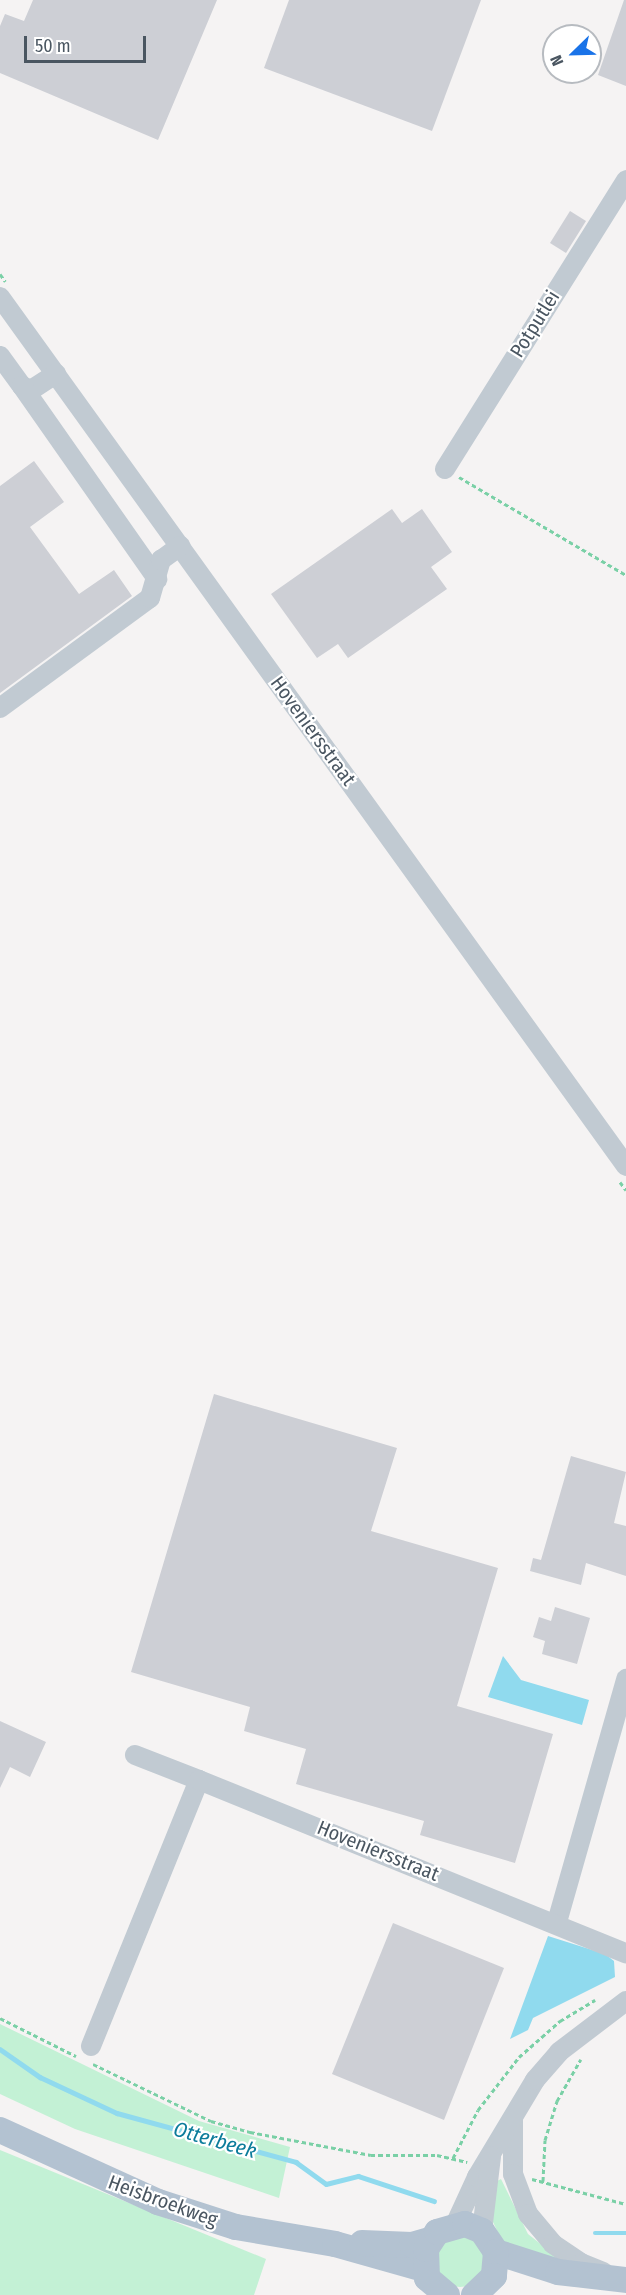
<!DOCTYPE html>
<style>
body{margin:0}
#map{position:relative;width:626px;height:2295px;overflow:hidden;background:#f5f3f3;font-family:"Fira Sans Condensed",sans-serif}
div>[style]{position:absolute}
.green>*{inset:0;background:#c3f1d5}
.round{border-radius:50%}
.water>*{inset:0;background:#90daee}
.stream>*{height:4.5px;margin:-2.25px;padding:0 2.25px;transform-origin:2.25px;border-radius:2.25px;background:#90daee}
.building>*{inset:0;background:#cdcfd5}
.path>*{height:3px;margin-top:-1.5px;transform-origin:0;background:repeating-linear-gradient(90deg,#7ad0a6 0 4.5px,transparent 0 7.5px)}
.minor>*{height:20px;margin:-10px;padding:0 10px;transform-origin:10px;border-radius:10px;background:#c1cad2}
.major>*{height:26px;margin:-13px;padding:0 13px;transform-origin:13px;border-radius:13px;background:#b3c2d1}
span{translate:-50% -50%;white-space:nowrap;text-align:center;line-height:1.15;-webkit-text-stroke:4.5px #fff;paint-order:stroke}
.street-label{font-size:20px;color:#4a5661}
.water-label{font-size:21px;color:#0c7c9b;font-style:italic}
.north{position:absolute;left:542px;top:24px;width:60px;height:60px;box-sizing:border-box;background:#fff;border:2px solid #b7bbc0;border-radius:50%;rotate:247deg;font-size:16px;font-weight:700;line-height:24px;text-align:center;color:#4a5661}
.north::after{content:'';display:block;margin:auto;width:21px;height:27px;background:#1a73e8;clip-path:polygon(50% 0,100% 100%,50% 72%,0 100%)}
.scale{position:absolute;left:24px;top:36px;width:122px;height:27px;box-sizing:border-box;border:3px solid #4a5661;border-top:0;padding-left:8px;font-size:18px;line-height:21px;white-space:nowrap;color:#4a5661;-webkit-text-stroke:4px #fff;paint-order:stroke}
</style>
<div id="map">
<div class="green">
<i style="clip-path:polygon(0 2024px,199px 2121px,290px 2147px,279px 2198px,75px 2129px,0 2094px)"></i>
<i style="clip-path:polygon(0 2150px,266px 2259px,254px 2295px,0 2295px)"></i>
<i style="clip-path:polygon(501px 2179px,528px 2234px,562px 2261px,503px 2243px,493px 2222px,493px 2208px,497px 2181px)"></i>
<i class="round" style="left:435px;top:2237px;width:50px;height:50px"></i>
</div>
<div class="water">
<i style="clip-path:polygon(503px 1656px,521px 1680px,589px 1700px,582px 1725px,488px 1697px)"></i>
<i style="clip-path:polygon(548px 1936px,605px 1954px,614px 1961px,615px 1977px,533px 2018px,528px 2030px,510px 2039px)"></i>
</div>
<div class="stream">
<i style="left:0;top:2049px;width:49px;rotate:35deg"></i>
<i style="left:40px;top:2077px;width:85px;rotate:25.1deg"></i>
<i style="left:117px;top:2113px;width:186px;rotate:15.3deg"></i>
<i style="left:296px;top:2162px;width:37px;rotate:36deg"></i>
<i style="left:326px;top:2184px;width:33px;rotate:-14deg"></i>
<i style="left:358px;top:2176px;width:80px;rotate:18.2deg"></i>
<i style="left:595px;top:2233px;width:31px"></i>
</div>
<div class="building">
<i style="clip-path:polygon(33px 0,217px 0,158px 140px,0 73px,0 26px,5px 14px,24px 21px)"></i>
<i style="clip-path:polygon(289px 0,481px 0,432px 131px,264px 68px)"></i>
<i style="clip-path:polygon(624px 0,626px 0,626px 86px,598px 75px)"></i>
<i style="clip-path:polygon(570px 211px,586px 221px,566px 253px,550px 243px)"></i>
<i style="clip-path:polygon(34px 461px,64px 502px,30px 527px,79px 594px,114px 570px,132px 596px,0 693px,0 486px)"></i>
<i style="clip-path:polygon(392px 509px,402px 523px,422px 509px,452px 552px,431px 567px,447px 589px,348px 658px,338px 644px,317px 658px,271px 594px)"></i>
<i style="clip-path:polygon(214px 1394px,397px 1448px,371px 1531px,498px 1568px,457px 1706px,553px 1734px,515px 1863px,420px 1835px,424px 1821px,296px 1784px,306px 1749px,244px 1731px,250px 1707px,131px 1672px)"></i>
<i style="clip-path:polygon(571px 1456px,626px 1472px,614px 1523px,626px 1526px,626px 1576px,586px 1563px,581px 1585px,530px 1571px,533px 1558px,541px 1560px)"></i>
<i style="clip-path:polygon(555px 1607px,590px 1618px,577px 1664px,542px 1654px,545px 1641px,533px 1637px,539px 1617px,551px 1621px)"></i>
<i style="clip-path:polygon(0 1721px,46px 1742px,30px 1777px,10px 1767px,0 1788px)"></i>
<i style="clip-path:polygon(393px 1923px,504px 1968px,444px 2120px,332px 2074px)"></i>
</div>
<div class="path">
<i style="left:0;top:274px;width:9px;rotate:54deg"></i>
<i style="left:459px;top:477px;width:194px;rotate:30.4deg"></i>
<i style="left:620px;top:1182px;width:10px;rotate:53deg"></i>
<i style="left:0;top:2018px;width:85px;rotate:26.6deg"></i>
<i style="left:93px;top:2064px;width:131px;rotate:25.8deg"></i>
<i style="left:211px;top:2121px;width:41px;rotate:15.8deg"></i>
<i style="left:250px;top:2132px;width:123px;rotate:10.8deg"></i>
<i style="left:371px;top:2155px;width:66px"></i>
<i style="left:437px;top:2155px;width:31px;rotate:13deg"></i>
<i style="left:453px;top:2158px;width:54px;rotate:-62.5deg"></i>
<i style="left:478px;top:2110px;width:67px;rotate:-52.3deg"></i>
<i style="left:519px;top:2057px;width:55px;rotate:-41.3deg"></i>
<i style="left:560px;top:2021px;width:41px;rotate:-31deg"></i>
<i style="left:532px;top:2179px;width:97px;rotate:14.9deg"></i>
<i style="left:543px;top:2181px;width:41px;rotate:-87.2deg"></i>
<i style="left:545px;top:2140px;width:41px;rotate:-72.9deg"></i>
<i style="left:557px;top:2101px;width:48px;rotate:-60.3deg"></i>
</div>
<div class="minor">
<i style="left:0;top:297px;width:1071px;rotate:54.23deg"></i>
<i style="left:0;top:356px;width:37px;rotate:54deg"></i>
<i style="left:22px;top:386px;width:10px;rotate:24deg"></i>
<i style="left:31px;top:390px;width:30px;rotate:-33deg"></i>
<i style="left:22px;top:386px;width:236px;rotate:55deg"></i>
<i style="left:445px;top:469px;width:341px;rotate:-57.9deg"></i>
<i style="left:0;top:708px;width:186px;rotate:-36.3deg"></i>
<i style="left:150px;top:598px;width:40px;rotate:-74deg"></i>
<i style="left:161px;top:560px;width:24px;rotate:-36deg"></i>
<i style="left:135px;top:1755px;width:69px;rotate:21.3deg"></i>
<i style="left:557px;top:1922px;width:253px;rotate:-74.1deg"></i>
<i style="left:91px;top:2046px;width:287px;rotate:-67.9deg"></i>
<i style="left:199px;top:1780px;width:461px;rotate:22.1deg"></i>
<i style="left:513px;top:2118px;width:56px;rotate:90deg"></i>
<i style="left:513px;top:2174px;width:43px;rotate:69.4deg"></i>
<i style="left:528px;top:2214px;width:39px;rotate:50deg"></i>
<i style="left:553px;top:2244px;width:34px;rotate:34deg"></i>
<i style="left:581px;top:2263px;width:24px;rotate:22deg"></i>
<i style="left:455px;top:2225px;width:53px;rotate:-65.4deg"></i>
<i style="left:477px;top:2177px;width:113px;rotate:-59.1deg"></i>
<i style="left:535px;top:2080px;width:37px;rotate:-49deg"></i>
<i style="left:559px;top:2052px;width:84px;rotate:-37.3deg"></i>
<i style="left:482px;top:2231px;width:75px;rotate:-83.1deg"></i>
</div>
<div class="major">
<i style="left:0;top:2130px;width:174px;rotate:24.5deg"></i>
<i style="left:158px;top:2202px;width:82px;rotate:17.8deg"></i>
<i style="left:236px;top:2227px;width:100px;rotate:9.7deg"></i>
<i style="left:335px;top:2244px;width:92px;rotate:15.7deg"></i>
<i style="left:362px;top:2243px;width:50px;rotate:2.3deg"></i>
<i style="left:412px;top:2245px;width:19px;rotate:-16deg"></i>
<i style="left:496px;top:2252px;width:65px;rotate:17.9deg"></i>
<i style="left:558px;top:2272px;width:68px;rotate:6.7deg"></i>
<i style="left:447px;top:2295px;width:26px;rotate:-140deg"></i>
<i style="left:427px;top:2278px;width:29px;rotate:-92deg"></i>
<i style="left:426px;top:2249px;width:20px;rotate:-57deg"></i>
<i style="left:437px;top:2232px;width:29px;rotate:-16deg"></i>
<i style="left:465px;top:2224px;width:18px;rotate:22deg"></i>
<i style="left:482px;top:2231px;width:25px;rotate:56deg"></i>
<i style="left:496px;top:2252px;width:24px;rotate:95deg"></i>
<i style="left:494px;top:2276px;width:28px;rotate:136deg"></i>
</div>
<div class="street-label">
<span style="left:535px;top:324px;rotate:-58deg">Potputlei</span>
<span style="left:313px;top:731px;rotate:54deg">Hoveniersstraat</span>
<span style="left:378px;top:1851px;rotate:22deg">Hoveniersstraat</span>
<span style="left:163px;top:2201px;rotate:20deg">Heisbroekweg</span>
</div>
<div class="water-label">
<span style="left:215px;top:2140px;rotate:16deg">Otterbeek</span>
</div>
<div class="north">N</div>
<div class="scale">50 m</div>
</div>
